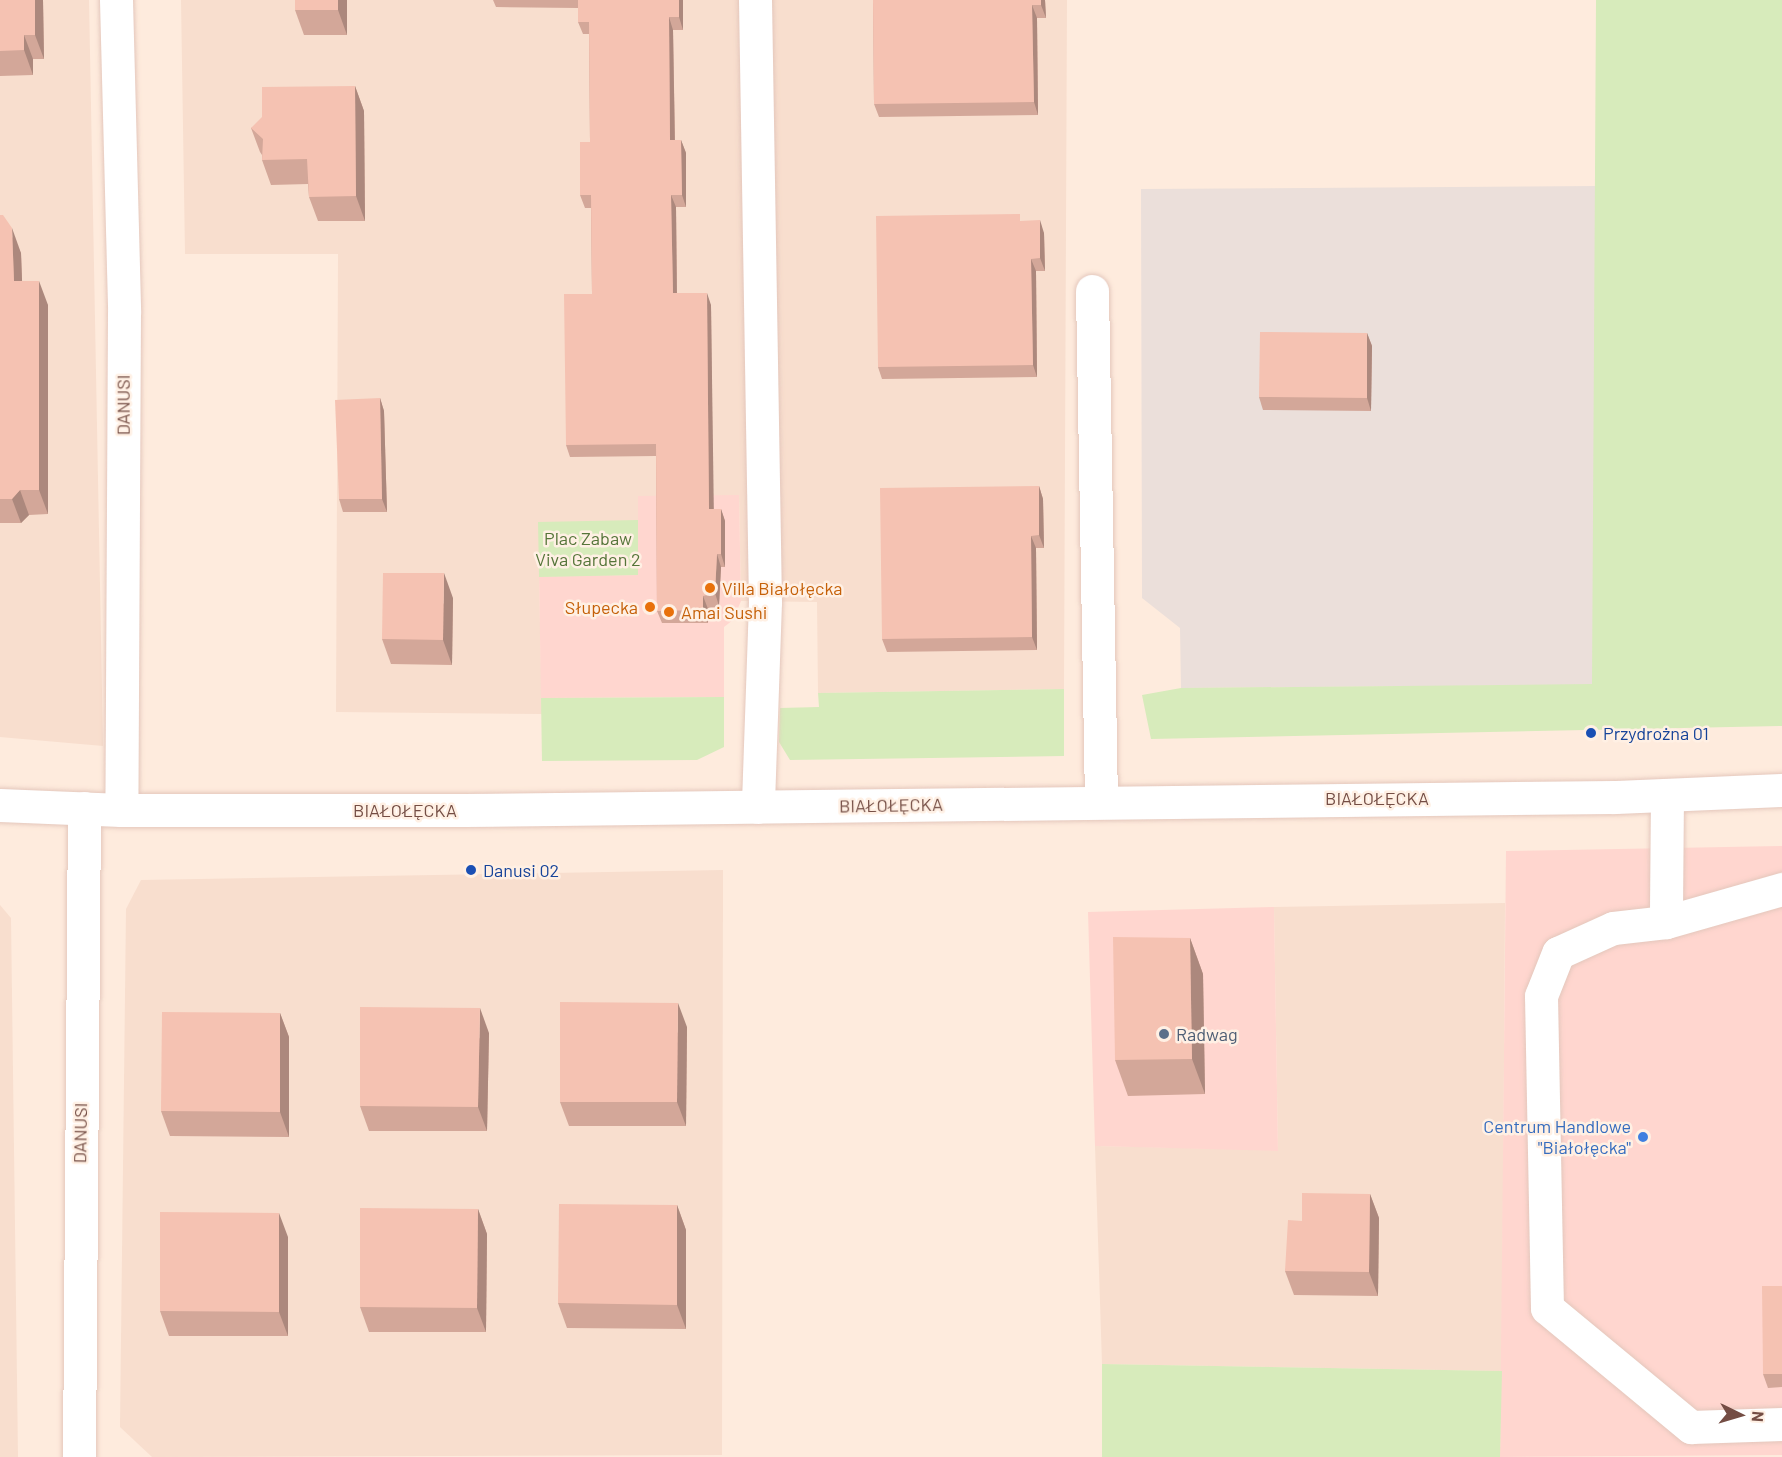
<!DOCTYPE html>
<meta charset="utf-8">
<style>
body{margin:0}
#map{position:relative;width:1782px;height:1457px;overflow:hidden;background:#feebdd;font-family:Barlow,sans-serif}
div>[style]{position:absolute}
.residential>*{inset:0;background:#f8dece}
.commercial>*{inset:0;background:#ffd6cf}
.industrial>*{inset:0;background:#ebdfda}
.green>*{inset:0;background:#d7ebbb}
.roads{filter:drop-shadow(0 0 2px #e4c7bc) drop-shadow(0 0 2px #e4c7bc)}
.minor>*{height:33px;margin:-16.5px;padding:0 16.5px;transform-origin:16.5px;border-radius:16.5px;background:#fff}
.wall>*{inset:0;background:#d3a799}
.shaded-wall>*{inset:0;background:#ac887d}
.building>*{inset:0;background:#f5c2b2}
.dots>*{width:16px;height:16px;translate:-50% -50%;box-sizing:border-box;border:3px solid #fff0e4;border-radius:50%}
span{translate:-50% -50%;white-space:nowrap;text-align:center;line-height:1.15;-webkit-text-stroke:5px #fff0e4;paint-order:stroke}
.street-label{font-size:18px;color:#744d44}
.park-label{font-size:18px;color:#557539}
.food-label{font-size:18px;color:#c56008}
.left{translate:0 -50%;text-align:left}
.right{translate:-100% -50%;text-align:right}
.transit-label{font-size:18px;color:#164399}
.service-label{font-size:18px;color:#4e5e75}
.shop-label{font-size:18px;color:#366cbe}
.north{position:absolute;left:1710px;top:1385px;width:60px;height:60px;-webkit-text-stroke:4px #fff0e4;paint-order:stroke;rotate:95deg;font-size:16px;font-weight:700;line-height:24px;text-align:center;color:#744d44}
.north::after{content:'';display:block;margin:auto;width:21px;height:27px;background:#744d44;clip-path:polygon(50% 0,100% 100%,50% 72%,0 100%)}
</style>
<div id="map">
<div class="residential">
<i style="clip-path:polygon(0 0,89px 0,103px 746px,0 737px)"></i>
<i style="clip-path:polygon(181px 0,1067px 0,1064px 689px,818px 693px,817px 602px,741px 601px,739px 496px,638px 496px,638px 575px,539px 578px,542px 714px,336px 712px,338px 254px,185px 254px)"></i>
<i style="clip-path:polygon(723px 870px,722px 1455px,152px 1457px,120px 1427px,126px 909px,141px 880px)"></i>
<i style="clip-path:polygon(1505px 903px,1502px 1371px,1102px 1364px,1095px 1146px,1278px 1150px,1274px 907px)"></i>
<i style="clip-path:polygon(0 905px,11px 918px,18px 1457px,0 1457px)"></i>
</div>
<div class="commercial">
<i style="clip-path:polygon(739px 495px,741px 601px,733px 620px,724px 627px,724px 697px,541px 698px,539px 577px,638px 575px,638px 496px)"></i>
<i style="clip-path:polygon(1782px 846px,1782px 1455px,1500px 1457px,1506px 851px)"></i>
<i style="clip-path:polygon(1274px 907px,1278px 1151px,1095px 1146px,1088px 912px)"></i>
</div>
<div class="industrial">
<i style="clip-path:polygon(1597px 186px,1593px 685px,1181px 688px,1180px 628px,1142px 598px,1141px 189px)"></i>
</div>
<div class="green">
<i style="clip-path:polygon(1596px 0,1782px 0,1782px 726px,1151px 739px,1142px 695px,1181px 688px,1592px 684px)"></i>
<i style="clip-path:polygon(638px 520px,638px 575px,539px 577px,538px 522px)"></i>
<i style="clip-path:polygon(1064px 689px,1064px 756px,790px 760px,779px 742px,780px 708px,819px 707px,818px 693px)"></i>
<i style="clip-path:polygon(724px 697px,724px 747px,697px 760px,542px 761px,541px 698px)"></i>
<i style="clip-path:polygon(1102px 1364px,1502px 1371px,1500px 1457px,1102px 1457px)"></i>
</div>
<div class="roads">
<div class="minor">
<i style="left:116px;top:0;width:313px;rotate:88.5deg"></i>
<i style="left:124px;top:313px;width:497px;rotate:90.3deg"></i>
<i style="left:755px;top:0;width:602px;rotate:89.05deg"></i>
<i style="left:765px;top:602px;width:205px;rotate:92deg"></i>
<i style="left:1092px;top:291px;width:510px;rotate:88.99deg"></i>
<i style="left:1667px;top:795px;width:127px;rotate:90.5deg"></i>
<i style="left:1666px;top:922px;width:53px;rotate:173.5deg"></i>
<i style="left:1613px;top:928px;width:60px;rotate:155.6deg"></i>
<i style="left:1558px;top:953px;width:46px;rotate:111.6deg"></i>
<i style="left:1541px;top:996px;width:312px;rotate:88.9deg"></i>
<i style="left:1547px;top:1308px;width:187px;rotate:39.6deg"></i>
<i style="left:1691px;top:1427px;width:91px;rotate:-1.9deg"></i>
<i style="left:0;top:805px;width:121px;rotate:2.4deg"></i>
<i style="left:121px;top:810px;width:343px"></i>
<i style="left:464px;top:810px;width:1151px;rotate:-0.65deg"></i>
<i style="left:1615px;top:797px;width:167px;rotate:-2.4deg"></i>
<i style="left:1666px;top:922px;width:121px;rotate:-15.9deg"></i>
<i style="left:79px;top:1457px;width:649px;rotate:-89.56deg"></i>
</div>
</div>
<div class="wall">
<i style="clip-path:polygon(0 0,43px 0,44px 59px,33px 59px,33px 75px,0 76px)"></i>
<i style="clip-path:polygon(347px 0,347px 35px,304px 35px,295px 10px)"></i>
<i style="clip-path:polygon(493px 0,683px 0,683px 30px,673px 30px,675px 140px,681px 140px,686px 153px,686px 207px,676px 207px,677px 293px,711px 305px,713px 509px,721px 509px,725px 521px,725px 567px,721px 567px,719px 606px,708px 609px,708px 623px,662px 623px,657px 611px,656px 456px,570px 457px,566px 445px,592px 294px,591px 208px,585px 208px,580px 195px,590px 142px,589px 34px,583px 34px,578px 22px,578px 8px,496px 7px)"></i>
<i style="clip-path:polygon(873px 0,1045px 0,1046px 18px,1037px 18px,1038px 115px,879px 117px,874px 104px)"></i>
<i style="clip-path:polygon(355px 86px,364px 111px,365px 221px,318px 221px,309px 197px,308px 184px,271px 185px,262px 160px,262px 155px,260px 152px,251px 128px)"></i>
<i style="clip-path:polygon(0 215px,21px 253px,22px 281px,48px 305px,48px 514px,29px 515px,21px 523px,0 523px)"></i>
<i style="clip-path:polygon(1022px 221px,1044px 233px,1045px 271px,1036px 271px,1037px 377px,882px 379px,878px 367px)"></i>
<i style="clip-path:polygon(1367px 333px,1372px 346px,1371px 411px,1263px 410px,1259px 397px)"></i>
<i style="clip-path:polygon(380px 398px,384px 411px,387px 512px,343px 512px,339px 499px)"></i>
<i style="clip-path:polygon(1039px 486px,1043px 499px,1044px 548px,1036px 548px,1037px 650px,887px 652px,882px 639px)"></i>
<i style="clip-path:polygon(453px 598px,452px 665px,391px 664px,382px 639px)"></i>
<i style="clip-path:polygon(1190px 938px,1203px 974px,1205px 1094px,1128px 1096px,1115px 1060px)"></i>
<i style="clip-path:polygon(280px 1013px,289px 1037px,289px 1137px,170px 1136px,161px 1111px)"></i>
<i style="clip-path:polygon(687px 1027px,686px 1126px,569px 1126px,560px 1102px)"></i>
<i style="clip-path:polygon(489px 1033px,487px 1131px,369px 1131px,360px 1106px)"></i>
<i style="clip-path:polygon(1370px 1194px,1379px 1218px,1378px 1296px,1294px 1295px,1285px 1271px,1302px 1221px)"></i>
<i style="clip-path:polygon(677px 1205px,686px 1230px,686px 1329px,567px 1328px,558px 1303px)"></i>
<i style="clip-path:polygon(478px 1209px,487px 1234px,486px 1332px,369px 1332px,360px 1307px)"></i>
<i style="clip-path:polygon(288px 1237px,288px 1336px,169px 1336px,160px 1311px)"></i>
<i style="clip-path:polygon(1782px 1286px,1782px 1387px,1768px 1388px,1763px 1374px)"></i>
</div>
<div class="shaded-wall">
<i style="clip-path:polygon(35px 0,43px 0,44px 59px,35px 35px)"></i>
<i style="clip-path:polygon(338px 0,347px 0,347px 35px,338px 10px)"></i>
<i style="clip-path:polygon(679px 0,683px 0,683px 30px,679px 17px)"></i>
<i style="clip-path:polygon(1041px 0,1045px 0,1046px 18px,1041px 5px)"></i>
<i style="clip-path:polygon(1032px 5px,1037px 18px,1038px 115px,1034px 102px)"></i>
<i style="clip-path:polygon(669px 17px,673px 30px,675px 153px,670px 140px)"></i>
<i style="clip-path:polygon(24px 35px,33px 59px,33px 75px,24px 50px)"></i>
<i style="clip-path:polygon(355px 86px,364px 111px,365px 221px,356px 196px)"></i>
<i style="clip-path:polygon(681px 140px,686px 153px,686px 207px,682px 195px)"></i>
<i style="clip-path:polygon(671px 195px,676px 207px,677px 306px,673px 293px)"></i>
<i style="clip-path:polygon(1040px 220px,1044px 233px,1045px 271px,1040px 258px)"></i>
<i style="clip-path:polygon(12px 228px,21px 253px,23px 306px,14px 281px)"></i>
<i style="clip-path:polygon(1031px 259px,1036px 271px,1037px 377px,1033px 365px)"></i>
<i style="clip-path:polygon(39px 281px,48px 305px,48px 514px,39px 490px)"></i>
<i style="clip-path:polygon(707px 293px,711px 305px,714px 522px,709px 509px)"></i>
<i style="clip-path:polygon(1367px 333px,1372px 346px,1371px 411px,1367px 398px)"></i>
<i style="clip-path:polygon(380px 398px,384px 411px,387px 512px,382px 499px)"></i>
<i style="clip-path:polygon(1039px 486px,1043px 499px,1044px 548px,1039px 535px)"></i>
<i style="clip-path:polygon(20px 490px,29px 515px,21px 523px,12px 499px)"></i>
<i style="clip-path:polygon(721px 509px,725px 521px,725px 567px,721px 554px)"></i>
<i style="clip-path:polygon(1031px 536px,1036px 548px,1037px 650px,1032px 637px)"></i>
<i style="clip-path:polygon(717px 554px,721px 567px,719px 606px,715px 593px)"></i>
<i style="clip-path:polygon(444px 573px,453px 598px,452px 665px,443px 640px)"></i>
<i style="clip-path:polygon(703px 596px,708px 609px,708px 623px,703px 610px)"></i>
<i style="clip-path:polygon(1190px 938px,1203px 974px,1205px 1094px,1192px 1059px)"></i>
<i style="clip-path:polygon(678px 1003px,687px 1027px,686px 1126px,677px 1102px)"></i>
<i style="clip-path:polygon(480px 1008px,489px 1033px,487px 1131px,478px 1107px)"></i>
<i style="clip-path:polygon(280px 1013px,289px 1037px,289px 1137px,280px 1112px)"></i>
<i style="clip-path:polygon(1370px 1194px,1379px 1218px,1378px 1296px,1369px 1272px)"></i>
<i style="clip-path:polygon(677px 1205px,686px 1230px,686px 1329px,677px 1305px)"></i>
<i style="clip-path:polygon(478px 1209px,487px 1234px,486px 1332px,477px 1308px)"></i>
<i style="clip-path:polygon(279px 1213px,288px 1237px,288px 1336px,279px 1312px)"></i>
</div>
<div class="building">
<i style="clip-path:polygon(0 0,35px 0,35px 35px,24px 35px,24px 50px,0 51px)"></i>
<i style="clip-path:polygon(295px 0,338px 0,338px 10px,295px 10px)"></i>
<i style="clip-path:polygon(578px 0,679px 0,679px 17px,669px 17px,670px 140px,681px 140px,682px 195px,671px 195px,673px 293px,707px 293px,709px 509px,721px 509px,721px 554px,717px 554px,715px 593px,703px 596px,703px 610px,657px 611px,656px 444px,566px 445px,564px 294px,592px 294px,591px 195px,580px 195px,580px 142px,590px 142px,589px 22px,578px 22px)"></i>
<i style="clip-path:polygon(873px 0,1041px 0,1041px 5px,1032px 5px,1034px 102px,874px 104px)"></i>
<i style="clip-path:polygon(355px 86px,356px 196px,309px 197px,307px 159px,262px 160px,263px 139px,251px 128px,262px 117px,262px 87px)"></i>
<i style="clip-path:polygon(1020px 214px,1020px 221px,1040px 220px,1040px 258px,1031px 259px,1033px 365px,878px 367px,876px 216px)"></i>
<i style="clip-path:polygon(0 215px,3px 215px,12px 228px,14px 281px,39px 281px,39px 490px,20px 490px,12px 499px,0 499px)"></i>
<i style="clip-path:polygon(1260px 332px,1367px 333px,1367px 398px,1259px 397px)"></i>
<i style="clip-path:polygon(380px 398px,382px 499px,339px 499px,335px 400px)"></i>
<i style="clip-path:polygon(1039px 486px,1039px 535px,1031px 536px,1032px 637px,882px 639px,880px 488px)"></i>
<i style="clip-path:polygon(383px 573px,444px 573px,443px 640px,382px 639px)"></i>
<i style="clip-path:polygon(1113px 937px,1190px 938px,1192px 1059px,1115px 1060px)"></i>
<i style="clip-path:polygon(560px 1002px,678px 1003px,677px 1102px,560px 1102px)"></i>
<i style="clip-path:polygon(360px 1007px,480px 1008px,478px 1107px,360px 1106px)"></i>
<i style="clip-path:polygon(162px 1012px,280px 1013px,280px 1112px,161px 1111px)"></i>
<i style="clip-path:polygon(1302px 1193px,1370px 1194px,1369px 1272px,1285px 1271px,1288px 1220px,1302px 1221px)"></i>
<i style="clip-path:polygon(559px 1204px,677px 1205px,677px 1305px,558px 1303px)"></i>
<i style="clip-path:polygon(360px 1208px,478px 1209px,477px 1308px,360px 1307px)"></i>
<i style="clip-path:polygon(160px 1212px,279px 1213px,279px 1312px,160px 1311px)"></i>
<i style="clip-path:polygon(1762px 1286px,1782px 1286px,1782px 1374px,1763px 1374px)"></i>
</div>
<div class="dots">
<i style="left:710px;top:588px;background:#e8710a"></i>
<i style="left:650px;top:607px;background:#e8710a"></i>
<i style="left:669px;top:612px;background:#e8710a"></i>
<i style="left:1591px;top:733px;background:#1a4fb4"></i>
<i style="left:471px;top:870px;background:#1a4fb4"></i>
<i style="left:1164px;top:1034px;background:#5c6f8a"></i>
<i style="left:1643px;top:1137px;background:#3f7fe0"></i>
</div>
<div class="street-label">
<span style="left:123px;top:405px;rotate:-90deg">DANUSI</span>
<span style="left:1377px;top:798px">BIAŁOŁĘCKA</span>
<span style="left:891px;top:805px;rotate:-1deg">BIAŁOŁĘCKA</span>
<span style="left:405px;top:810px">BIAŁOŁĘCKA</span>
<span style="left:80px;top:1133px;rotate:-89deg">DANUSI</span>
</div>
<div class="park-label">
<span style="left:588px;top:549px">Plac Zabaw<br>Viva Garden 2</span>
</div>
<div class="food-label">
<span class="left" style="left:722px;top:588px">Villa Białołęcka</span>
<span class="right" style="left:638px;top:607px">Słupecka</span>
<span class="left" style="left:681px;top:612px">Amai Sushi</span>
</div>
<div class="transit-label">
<span class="left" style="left:1603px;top:733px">Przydrożna 01</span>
<span class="left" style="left:483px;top:870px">Danusi 02</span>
</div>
<div class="service-label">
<span class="left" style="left:1176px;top:1034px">Radwag</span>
</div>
<div class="shop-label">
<span class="right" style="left:1631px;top:1137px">Centrum Handlowe<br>"Białołęcka"</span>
</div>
<div class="north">N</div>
</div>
